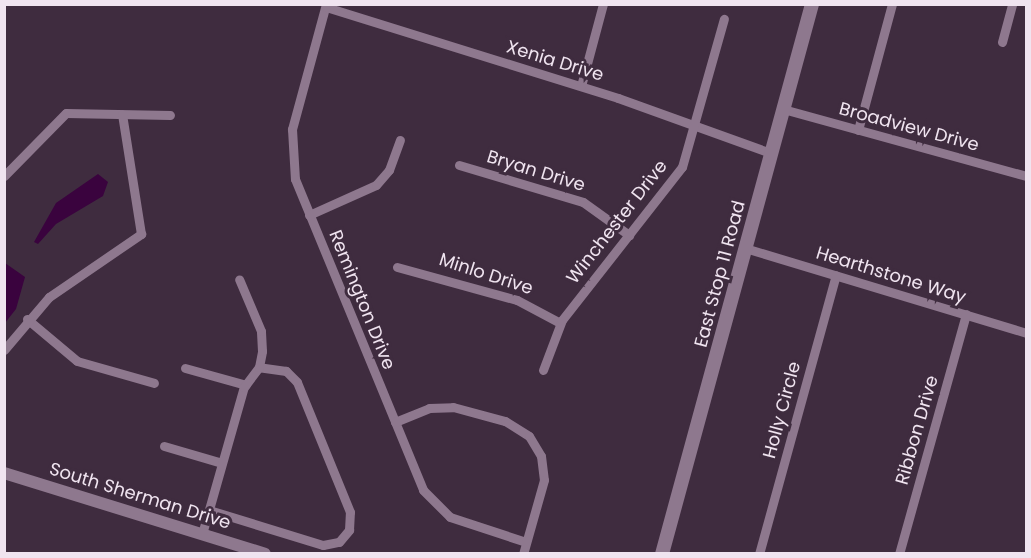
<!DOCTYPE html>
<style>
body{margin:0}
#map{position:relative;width:1031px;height:558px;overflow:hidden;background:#3f2c3f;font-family:Poppins,sans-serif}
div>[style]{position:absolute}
.water>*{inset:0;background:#3a033e}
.minor>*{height:9px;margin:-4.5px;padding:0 4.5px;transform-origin:4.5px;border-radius:4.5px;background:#8e788e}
.tertiary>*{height:12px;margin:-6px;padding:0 6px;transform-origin:6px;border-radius:6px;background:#8e788e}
.secondary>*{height:14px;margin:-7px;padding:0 7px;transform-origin:7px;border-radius:7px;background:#8e788e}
span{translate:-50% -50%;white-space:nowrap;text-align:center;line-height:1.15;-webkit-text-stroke:6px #3f2c3f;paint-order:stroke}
.street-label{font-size:18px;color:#f0e4f0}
.frame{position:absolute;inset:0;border:6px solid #f0e4f0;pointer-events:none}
</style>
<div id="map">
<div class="water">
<i style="clip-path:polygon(98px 174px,108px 182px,103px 196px,56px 224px,38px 244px,34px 242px,56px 203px)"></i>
<i style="clip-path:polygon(5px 263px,25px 277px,16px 309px,5px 323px)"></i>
</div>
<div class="minor">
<i style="left:326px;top:4px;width:130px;rotate:105.2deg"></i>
<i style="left:292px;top:129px;width:50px;rotate:86.6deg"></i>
<i style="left:295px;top:179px;width:336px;rotate:67.6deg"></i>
<i style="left:423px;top:490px;width:38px;rotate:45deg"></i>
<i style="left:450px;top:517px;width:80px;rotate:18.2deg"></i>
<i style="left:326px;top:7px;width:306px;rotate:17.3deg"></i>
<i style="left:618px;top:98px;width:163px;rotate:19.8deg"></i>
<i style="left:1002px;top:42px;width:39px;rotate:-75deg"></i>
<i style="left:581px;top:86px;width:85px;rotate:-75deg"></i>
<i style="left:783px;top:109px;width:252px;rotate:15.4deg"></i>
<i style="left:858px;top:130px;width:131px;rotate:-74.9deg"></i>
<i style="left:459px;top:165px;width:129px;rotate:16.6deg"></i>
<i style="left:583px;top:202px;width:57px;rotate:35.7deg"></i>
<i style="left:4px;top:176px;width:88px;rotate:-45.5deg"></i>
<i style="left:66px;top:113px;width:104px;rotate:1.1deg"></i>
<i style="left:309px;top:215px;width:73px;rotate:-24.1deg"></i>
<i style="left:376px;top:185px;width:20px;rotate:-49deg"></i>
<i style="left:389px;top:170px;width:32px;rotate:-70deg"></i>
<i style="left:745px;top:248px;width:294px;rotate:16.8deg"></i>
<i style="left:397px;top:267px;width:124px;rotate:15.4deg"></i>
<i style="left:517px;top:300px;width:49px;rotate:28.1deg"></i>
<i style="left:27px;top:319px;width:65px;rotate:40deg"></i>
<i style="left:77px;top:361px;width:80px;rotate:15.9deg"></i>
<i style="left:4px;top:350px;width:70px;rotate:-49.7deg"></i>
<i style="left:49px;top:297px;width:112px;rotate:-34.4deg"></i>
<i style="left:141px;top:234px;width:121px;rotate:-99deg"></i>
<i style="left:185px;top:368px;width:63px;rotate:15.6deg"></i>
<i style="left:543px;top:370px;width:53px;rotate:-69.2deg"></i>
<i style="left:562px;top:320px;width:194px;rotate:-51.9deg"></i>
<i style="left:682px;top:167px;width:154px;rotate:-74.2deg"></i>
<i style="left:395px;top:422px;width:37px;rotate:-22deg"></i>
<i style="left:429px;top:408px;width:24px;rotate:-2deg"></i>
<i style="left:453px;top:407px;width:54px;rotate:15.1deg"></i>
<i style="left:505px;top:421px;width:28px;rotate:32deg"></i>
<i style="left:529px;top:436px;width:23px;rotate:59deg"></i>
<i style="left:541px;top:456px;width:24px;rotate:83deg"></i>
<i style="left:544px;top:480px;width:77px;rotate:105.8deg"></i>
<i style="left:164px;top:446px;width:60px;rotate:16.3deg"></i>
<i style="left:209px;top:510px;width:119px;rotate:17.1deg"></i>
<i style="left:323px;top:545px;width:16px;rotate:-11deg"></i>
<i style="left:339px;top:542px;width:16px;rotate:-50deg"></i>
<i style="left:349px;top:530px;width:18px;rotate:-87deg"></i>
<i style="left:350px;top:512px;width:140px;rotate:-112.2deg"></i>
<i style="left:297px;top:382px;width:16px;rotate:-135deg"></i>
<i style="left:286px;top:371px;width:27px;rotate:-172deg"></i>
<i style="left:202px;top:534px;width:153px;rotate:-74.1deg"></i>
<i style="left:244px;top:387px;width:25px;rotate:-53deg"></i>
<i style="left:259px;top:367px;width:16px;rotate:-79deg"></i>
<i style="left:262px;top:351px;width:20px;rotate:-93deg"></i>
<i style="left:261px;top:331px;width:56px;rotate:-112.9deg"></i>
<i style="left:759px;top:554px;width:289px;rotate:-74.6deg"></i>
<i style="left:899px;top:554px;width:249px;rotate:-74.4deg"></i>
</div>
<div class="tertiary">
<i style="left:4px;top:473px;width:273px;rotate:17.2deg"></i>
</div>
<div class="secondary">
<i style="left:662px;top:554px;width:570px;rotate:-74.74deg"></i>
</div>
<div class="street-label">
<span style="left:555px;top:61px;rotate:17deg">Xenia Drive</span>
<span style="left:909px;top:127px;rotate:15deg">Broadview Drive</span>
<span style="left:536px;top:171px;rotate:17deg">Bryan Drive</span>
<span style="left:617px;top:222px;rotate:-52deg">Winchester Drive</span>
<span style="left:486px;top:274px;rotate:18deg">Minlo Drive</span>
<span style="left:720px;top:274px;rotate:-75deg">East Stop 11 Road</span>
<span style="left:891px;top:275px;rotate:17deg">Hearthstone Way</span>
<span style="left:362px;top:300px;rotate:68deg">Remington Drive</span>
<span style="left:782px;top:410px;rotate:-75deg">Holly Circle</span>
<span style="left:917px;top:430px;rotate:-74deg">Ribbon Drive</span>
<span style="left:140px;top:496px;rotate:17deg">South Sherman Drive</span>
</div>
<div class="frame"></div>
</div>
